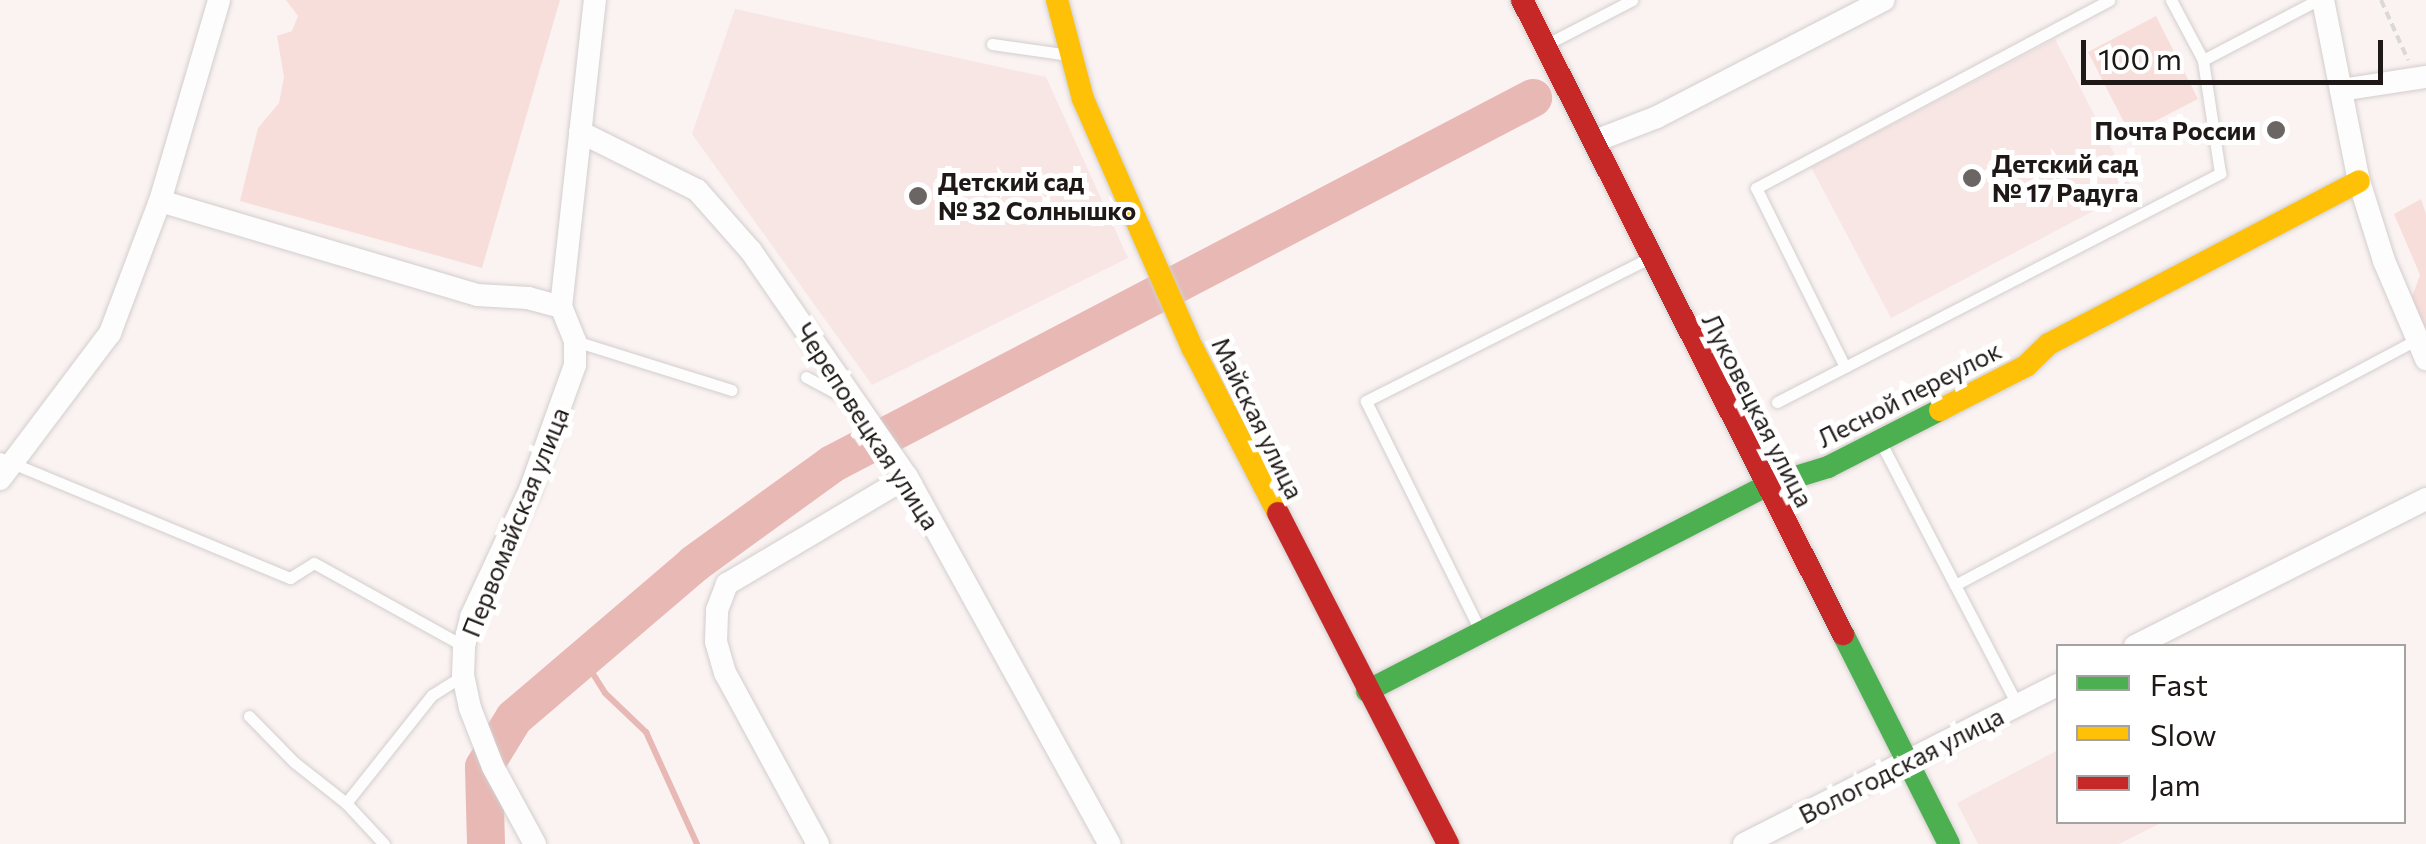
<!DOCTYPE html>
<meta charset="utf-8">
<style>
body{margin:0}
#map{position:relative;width:2426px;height:844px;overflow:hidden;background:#faf3f2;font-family:Commissioner,sans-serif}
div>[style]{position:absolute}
.built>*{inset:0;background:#f8e6e5}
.green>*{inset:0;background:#f8dedb}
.stream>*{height:6px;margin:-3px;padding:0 3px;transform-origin:3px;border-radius:3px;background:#e8b8b4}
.river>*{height:38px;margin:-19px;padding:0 19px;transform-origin:19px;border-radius:19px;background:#e8b8b4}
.path>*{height:4px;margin-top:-2px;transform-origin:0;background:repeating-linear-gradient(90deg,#dad8d8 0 8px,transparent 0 13px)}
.roads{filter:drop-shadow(0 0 2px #d3cecd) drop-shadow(0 0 2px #d3cecd)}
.lane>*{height:11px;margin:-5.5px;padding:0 5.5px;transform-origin:5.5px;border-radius:5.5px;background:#fefdfd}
.street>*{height:22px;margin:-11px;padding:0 11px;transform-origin:11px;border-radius:11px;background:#fefdfd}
.fast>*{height:22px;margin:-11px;padding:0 11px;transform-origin:11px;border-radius:11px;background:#4caf50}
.slow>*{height:22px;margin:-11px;padding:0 11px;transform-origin:11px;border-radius:11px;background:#ffc107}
.jam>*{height:22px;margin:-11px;padding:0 11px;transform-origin:11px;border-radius:11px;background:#c62828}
.dots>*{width:28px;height:28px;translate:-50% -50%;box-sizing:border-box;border:5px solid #fff;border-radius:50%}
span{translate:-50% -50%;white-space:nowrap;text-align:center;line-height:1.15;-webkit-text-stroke:10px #fff;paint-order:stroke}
.poi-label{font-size:25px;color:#1e1817;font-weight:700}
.right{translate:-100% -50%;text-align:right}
.left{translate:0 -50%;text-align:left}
.street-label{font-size:25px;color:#1e1817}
.legend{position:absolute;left:2056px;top:644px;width:350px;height:180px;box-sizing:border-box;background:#fff;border:2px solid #a5a3a2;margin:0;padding:12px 18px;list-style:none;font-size:30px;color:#1e1817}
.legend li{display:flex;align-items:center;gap:20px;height:50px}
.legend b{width:50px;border:2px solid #a5a3a2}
.scale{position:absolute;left:2081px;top:40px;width:302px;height:45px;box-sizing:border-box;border:5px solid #1e1817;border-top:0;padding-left:12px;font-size:30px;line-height:35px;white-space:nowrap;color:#1e1817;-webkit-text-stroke:8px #fff;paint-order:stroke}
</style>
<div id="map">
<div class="built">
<i style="clip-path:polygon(735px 9px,1046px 77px,1128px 258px,872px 385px,692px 134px)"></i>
<i style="clip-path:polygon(2055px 39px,2133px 190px,1891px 318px,1811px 167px)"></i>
<i style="clip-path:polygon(2058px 750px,2058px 822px,2163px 822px,2119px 844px,1978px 844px,1957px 803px)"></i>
</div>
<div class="green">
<i style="clip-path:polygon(286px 0,560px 0,482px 268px,240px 201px,258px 128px,279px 103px,284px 77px,277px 36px,292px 31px,298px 16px)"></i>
<i style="clip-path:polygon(2156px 16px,2198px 99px,2130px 134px,2088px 52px)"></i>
<i style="clip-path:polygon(2421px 199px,2426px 214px,2426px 337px,2409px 305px,2420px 275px,2394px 214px)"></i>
</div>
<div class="stream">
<i style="left:583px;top:658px;width:41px;rotate:57.8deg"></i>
<i style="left:605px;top:693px;width:57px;rotate:43.6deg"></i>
<i style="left:646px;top:732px;width:123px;rotate:65.5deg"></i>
</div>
<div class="river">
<i style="left:486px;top:844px;width:77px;rotate:-91.5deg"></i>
<i style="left:484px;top:767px;width:57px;rotate:-58.5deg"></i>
<i style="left:514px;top:718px;width:237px;rotate:-40.5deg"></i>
<i style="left:694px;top:564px;width:170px;rotate:-35.9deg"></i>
<i style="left:832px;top:464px;width:791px;rotate:-27.57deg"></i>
</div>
<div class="path">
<i style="left:2381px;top:0;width:66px;rotate:65.8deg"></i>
</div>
<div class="roads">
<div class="lane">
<i style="left:2171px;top:0;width:68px;rotate:61.9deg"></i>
<i style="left:992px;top:44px;width:78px;rotate:8.1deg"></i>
<i style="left:1545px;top:45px;width:98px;rotate:-27.3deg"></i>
<i style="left:575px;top:341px;width:164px;rotate:17.4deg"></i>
<i style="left:1845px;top:367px;width:200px;rotate:-116.4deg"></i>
<i style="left:1756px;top:188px;width:400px;rotate:-28deg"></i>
<i style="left:806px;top:377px;width:47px;rotate:28.2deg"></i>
<i style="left:1777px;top:402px;width:499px;rotate:-27.3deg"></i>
<i style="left:2220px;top:173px;width:114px;rotate:-98.6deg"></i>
<i style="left:2203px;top:60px;width:130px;rotate:-27.6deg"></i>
<i style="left:1880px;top:441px;width:299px;rotate:62.5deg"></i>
<i style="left:0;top:458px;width:314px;rotate:22.5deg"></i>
<i style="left:290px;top:578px;width:28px;rotate:-32deg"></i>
<i style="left:314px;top:563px;width:171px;rotate:29deg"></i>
<i style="left:1955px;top:585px;width:522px;rotate:-27.99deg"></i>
<i style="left:1481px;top:632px;width:258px;rotate:-116.5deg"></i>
<i style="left:1366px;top:401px;width:317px;rotate:-26.8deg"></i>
<i style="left:249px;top:716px;width:64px;rotate:45.6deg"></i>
<i style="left:294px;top:762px;width:66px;rotate:38.3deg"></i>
<i style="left:346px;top:803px;width:138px;rotate:-51.5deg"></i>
<i style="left:432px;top:695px;width:36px;rotate:-32deg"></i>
<i style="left:346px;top:803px;width:56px;rotate:47.2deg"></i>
</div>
<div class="street">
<i style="left:2323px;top:0;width:185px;rotate:78.8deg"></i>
<i style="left:2359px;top:181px;width:84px;rotate:72.6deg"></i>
<i style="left:2384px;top:261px;width:107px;rotate:66.8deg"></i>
<i style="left:2341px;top:90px;width:86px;rotate:-8.7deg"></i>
<i style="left:580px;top:132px;width:131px;rotate:26.4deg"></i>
<i style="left:697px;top:190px;width:81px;rotate:48.5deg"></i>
<i style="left:751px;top:251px;width:275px;rotate:55.4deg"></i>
<i style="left:907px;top:477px;width:419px;rotate:61.1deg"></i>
<i style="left:1595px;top:141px;width:66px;rotate:-21.2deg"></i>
<i style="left:1657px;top:117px;width:255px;rotate:-27.3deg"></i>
<i style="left:160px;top:201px;width:331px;rotate:16.5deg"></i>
<i style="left:477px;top:295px;width:51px;rotate:3.4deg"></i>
<i style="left:528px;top:298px;width:34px;rotate:15deg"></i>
<i style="left:0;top:479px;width:183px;rotate:-53deg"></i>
<i style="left:110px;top:333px;width:141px;rotate:-69.3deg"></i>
<i style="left:160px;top:201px;width:209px;rotate:-73.6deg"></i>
<i style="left:2135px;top:646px;width:326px;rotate:-26.8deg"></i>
<i style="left:535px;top:844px;width:88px;rotate:-118.6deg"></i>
<i style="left:493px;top:767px;width:63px;rotate:-111.3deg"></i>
<i style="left:470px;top:708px;width:33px;rotate:-102deg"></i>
<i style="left:463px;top:676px;width:30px;rotate:-88deg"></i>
<i style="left:464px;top:646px;width:30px;rotate:-76deg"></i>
<i style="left:471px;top:617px;width:140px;rotate:-65.1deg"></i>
<i style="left:530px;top:490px;width:133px;rotate:-70.2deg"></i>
<i style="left:575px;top:365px;width:24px;rotate:-90deg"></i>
<i style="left:575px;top:341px;width:37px;rotate:-112deg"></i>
<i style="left:561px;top:307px;width:309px;rotate:-83.7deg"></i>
<i style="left:818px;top:844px;width:195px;rotate:-118.5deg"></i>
<i style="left:725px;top:673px;width:32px;rotate:-106deg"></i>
<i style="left:716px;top:642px;width:32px;rotate:-88deg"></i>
<i style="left:717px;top:610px;width:28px;rotate:-69deg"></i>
<i style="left:727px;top:584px;width:209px;rotate:-30.7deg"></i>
<i style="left:1744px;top:844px;width:352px;rotate:-26.9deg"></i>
</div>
<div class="fast">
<i style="left:1843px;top:634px;width:235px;rotate:63.2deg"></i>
<i style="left:1367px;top:691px;width:449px;rotate:-27.2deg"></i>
<i style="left:1766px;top:486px;width:65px;rotate:-17deg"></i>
<i style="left:1828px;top:467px;width:126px;rotate:-27deg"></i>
</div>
<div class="slow">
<i style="left:1057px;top:0;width:102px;rotate:75.3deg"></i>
<i style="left:1083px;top:99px;width:273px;rotate:66.3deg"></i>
<i style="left:1193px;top:349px;width:185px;rotate:62.6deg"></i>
<i style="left:1940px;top:410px;width:97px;rotate:-27.1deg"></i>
<i style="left:2026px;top:366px;width:32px;rotate:-44deg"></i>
<i style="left:2049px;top:344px;width:350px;rotate:-27.7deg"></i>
</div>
<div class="jam">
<i style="left:1522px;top:0;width:711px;rotate:63.15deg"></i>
<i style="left:1278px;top:513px;width:372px;rotate:62.8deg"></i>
</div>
</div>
<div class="dots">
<i style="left:2276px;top:130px;background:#6b6564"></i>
<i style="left:1972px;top:178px;background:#6b6564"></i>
<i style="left:918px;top:196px;background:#6b6564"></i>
</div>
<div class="poi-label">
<span class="right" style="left:2256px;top:130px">Почта России</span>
<span class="left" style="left:1992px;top:178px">Детский сад<br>№ 17 Радуга</span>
<span class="left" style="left:938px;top:196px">Детский сад<br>№ 32 Солнышко</span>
</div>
<div class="street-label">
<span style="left:1909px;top:394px;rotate:-27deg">Лесной переулок</span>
<span style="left:1758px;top:410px;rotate:63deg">Луковецкая улица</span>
<span style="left:1258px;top:418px;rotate:64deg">Майская улица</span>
<span style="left:868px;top:426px;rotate:57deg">Череповецкая улица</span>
<span style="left:515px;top:522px;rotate:-68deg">Первомайская улица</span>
<span style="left:1901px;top:765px;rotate:-27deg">Вологодская улица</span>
</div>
<ul class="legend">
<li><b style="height:12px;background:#4caf50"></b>Fast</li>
<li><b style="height:12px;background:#ffc107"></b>Slow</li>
<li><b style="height:12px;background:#c62828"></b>Jam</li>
</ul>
<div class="scale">100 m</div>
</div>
